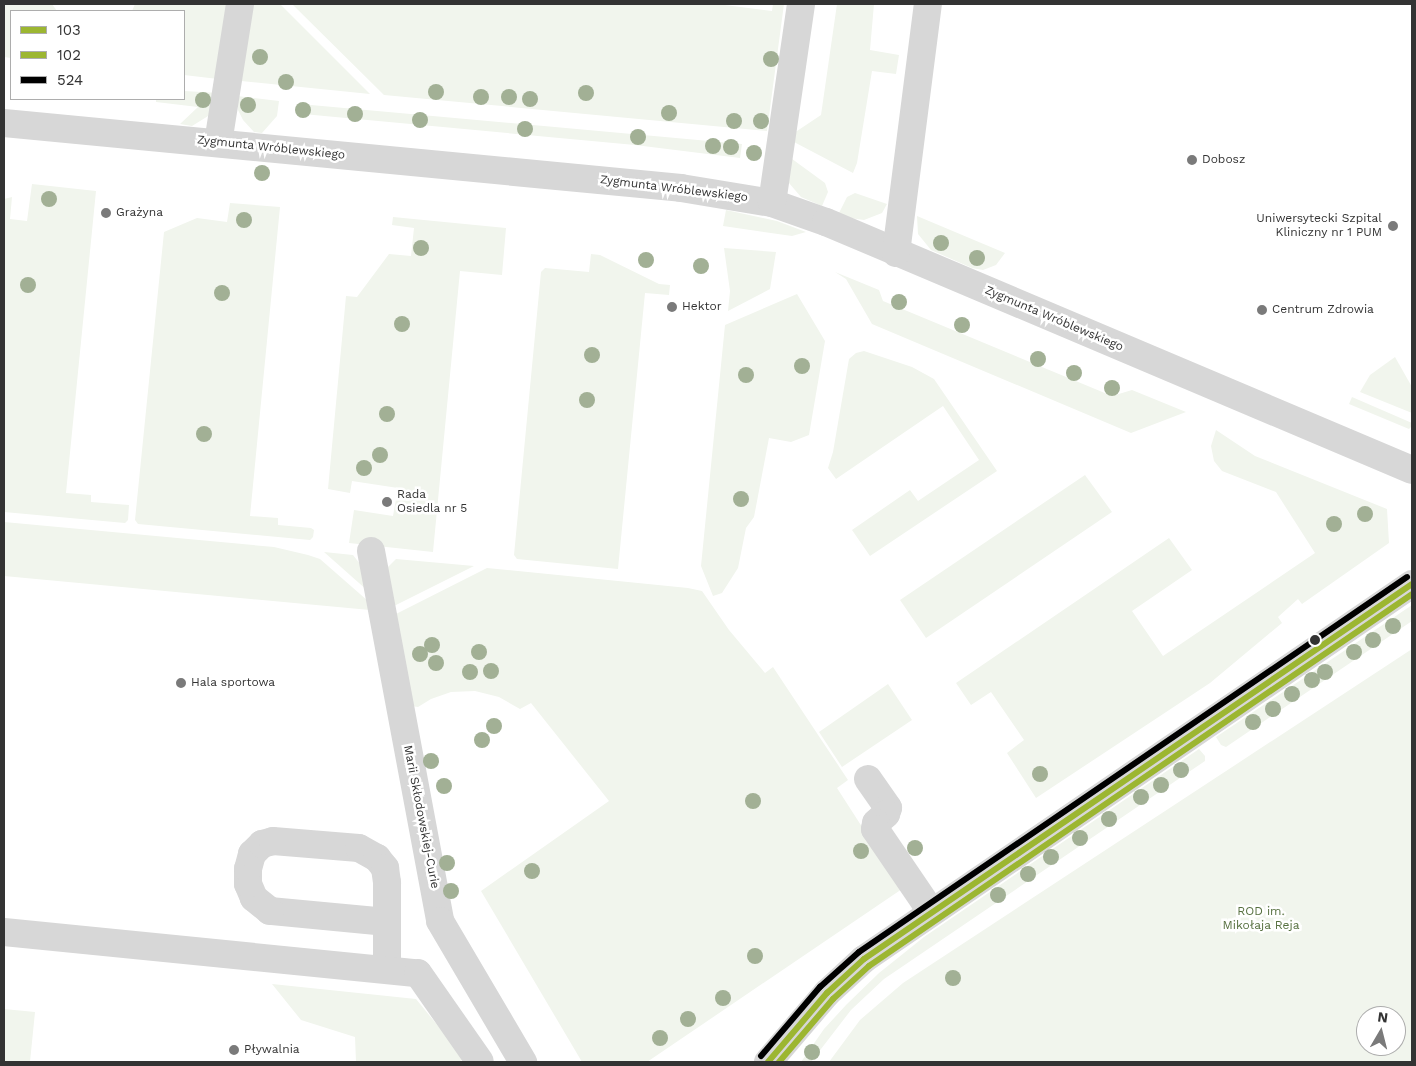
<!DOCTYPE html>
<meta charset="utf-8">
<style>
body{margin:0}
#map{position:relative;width:1416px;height:1066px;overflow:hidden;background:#fff;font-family:"Work Sans",sans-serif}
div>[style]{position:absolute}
.green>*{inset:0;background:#f1f5ed}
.minor>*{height:28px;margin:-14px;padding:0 14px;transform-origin:14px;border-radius:14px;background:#d7d7d7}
.bus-1>*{height:6px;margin:-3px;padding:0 3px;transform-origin:3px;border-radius:3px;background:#9cb631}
.bus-2>*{height:6px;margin:-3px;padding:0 3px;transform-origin:3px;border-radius:3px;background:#9cb631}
.bus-3>*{height:6px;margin:-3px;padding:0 3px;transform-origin:3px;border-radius:3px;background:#000}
.trees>*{width:16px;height:16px;margin:-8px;border-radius:50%;background:#a2b095}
.dots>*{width:14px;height:14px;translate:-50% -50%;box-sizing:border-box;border:2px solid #fff;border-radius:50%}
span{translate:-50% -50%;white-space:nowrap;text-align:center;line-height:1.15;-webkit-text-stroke:5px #fff;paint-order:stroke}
.street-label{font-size:12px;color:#333}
.poi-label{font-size:12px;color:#333}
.left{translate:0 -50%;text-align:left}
.right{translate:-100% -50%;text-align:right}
.park-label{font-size:12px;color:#56703f}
.frame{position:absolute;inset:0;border:5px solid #333;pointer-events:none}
.legend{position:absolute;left:10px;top:10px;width:175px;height:90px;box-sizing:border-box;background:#fff;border:1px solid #adadad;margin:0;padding:6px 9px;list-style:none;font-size:15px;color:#333}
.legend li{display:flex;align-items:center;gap:10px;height:25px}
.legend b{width:25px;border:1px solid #adadad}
.north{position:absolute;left:1356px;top:1006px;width:50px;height:50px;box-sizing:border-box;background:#fff;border:1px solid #adadad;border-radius:50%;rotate:8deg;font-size:14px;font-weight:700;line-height:20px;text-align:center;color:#333}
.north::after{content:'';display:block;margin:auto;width:18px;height:22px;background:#7a7a7a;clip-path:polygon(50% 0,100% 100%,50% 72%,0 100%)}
</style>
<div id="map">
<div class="green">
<i style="clip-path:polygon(4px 4px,52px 4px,57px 11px,11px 11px,11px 58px,4px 57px)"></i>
<i style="clip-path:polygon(135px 4px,231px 4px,218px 79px,184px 75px,184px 11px,132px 11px)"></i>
<i style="clip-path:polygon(251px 4px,280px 4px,370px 94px,241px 81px)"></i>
<i style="clip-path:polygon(292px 4px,717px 4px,772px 11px,773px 4px,784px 4px,767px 131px,384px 95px)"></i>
<i style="clip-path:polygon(837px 4px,874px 4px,870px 50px,899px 55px,896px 74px,872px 71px,857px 163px,853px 173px,794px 142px,791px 135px,821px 115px)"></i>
<i style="clip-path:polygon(184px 91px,219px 93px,213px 113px,192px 126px,180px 124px,198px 107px,156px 102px,156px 99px,184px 99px)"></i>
<i style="clip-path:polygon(237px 96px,279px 101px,277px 116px,262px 133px,254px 132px,243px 120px,238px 110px)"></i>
<i style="clip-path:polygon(300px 104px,742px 144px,740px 158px,635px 145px,303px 114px,299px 113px)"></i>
<i style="clip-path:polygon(788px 156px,825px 183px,828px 192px,822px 206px,801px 197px,789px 183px)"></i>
<i style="clip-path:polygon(32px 184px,96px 191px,66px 493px,91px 495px,91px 502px,129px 505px,128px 520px,125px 523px,4px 512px,4px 199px,12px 197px,10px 219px,27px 221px)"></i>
<i style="clip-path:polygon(855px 193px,887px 204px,882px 213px,864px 220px,850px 218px,839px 213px,847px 197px)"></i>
<i style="clip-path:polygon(230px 203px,280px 207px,250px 516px,278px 518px,278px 525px,311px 528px,314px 530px,313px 537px,310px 540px,138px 524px,135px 520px,164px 232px,197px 218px,227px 222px)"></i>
<i style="clip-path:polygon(726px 210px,777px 221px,806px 232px,792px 236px,723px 226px)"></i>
<i style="clip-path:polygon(917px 216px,1005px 253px,996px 265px,983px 270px,972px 268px,931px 250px,918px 234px)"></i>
<i style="clip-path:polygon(393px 217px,506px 228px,502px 275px,460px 271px,433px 552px,349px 543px,354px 510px,393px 516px,398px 488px,352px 481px,350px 493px,328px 489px,346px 296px,357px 297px,389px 254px,411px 256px,414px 228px,392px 225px)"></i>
<i style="clip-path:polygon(724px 248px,776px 252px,770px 289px,728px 311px,730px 291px)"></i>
<i style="clip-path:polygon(591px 254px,600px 255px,659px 284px,670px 285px,669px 295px,645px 293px,618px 569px,517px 559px,514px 555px,541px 272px,545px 268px,589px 272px)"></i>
<i style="clip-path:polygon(835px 272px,879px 290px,883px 301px,1112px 396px,1132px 390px,1186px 412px,1131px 433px,872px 324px,846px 279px)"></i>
<i style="clip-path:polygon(797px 294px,825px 341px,809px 435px,791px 442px,769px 438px,754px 517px,746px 528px,738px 568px,722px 593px,713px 596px,701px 566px,725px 325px)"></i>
<i style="clip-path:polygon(864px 351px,912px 367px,934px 379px,997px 471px,870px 556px,852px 530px,910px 490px,918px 501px,979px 460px,943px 406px,836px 479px,828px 468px,833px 452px,849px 359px,856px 353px)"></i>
<i style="clip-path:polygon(1395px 357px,1412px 387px,1412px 413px,1360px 392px,1370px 375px)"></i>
<i style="clip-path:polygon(1352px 397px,1412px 423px,1412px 426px,1409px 429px,1349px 404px)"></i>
<i style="clip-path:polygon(1216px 430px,1255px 456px,1387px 509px,1389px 543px,1302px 604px,1298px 599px,1278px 617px,1282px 623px,1210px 683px,1036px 798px,1007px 753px,1024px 740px,991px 692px,971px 705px,956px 683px,1169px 538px,1192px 570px,1132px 611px,1163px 656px,1315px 553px,1276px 492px,1222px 471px,1214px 461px,1211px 446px)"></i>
<i style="clip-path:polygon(1085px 475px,1112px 512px,926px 638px,900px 600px)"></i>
<i style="clip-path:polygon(4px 522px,274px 547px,308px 555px,320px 559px,368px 601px,370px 610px,4px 576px)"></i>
<i style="clip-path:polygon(324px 552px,353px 555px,364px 569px,368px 591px)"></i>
<i style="clip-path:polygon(396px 559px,474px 566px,392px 607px,385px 570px)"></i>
<i style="clip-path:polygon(487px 568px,688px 588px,702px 591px,729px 630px,765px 673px,773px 667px,848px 780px,837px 788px,902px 889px,647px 1062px,582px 1062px,481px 891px,609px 801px,531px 703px,520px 709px,499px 697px,475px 691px,451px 692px,431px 699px,418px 707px,411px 706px,394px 615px)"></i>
<i style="clip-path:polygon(1412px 605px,1412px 621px,1226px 747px,1221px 745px,1216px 737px)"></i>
<i style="clip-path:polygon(evenodd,1412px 649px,1412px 1062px,829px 1062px,860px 1020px,903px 983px,1412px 649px,1366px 1016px,1396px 1016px,1396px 1046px,1366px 1046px,1366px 1016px)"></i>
<i style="clip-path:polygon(888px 684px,912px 720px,842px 767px,819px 732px)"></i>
<i style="clip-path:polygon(1199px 749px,1205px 756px,1205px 761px,884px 979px,851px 1010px,811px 1062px,801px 1062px,824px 1029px,846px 1005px,879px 973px,924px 937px)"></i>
<i style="clip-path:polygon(272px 984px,416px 999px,465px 1059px,457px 1062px,356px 1062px,355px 1037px,301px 1020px)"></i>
<i style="clip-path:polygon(4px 1009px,35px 1012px,30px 1062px,4px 1062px)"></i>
</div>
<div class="minor">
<i style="left:4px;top:123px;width:680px;rotate:5.48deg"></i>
<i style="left:681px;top:188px;width:92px;rotate:9.4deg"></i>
<i style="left:772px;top:203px;width:57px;rotate:19.4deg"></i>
<i style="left:826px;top:222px;width:636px;rotate:22.94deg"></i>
<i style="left:218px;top:143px;width:141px;rotate:-81deg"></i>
<i style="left:772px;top:203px;width:201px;rotate:-81.7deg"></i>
<i style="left:896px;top:253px;width:251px;rotate:-82.7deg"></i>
<i style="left:371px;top:551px;width:376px;rotate:79.4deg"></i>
<i style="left:440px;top:921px;width:164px;rotate:59.5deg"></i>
<i style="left:868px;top:779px;width:35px;rotate:55deg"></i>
<i style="left:888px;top:808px;width:6px;rotate:108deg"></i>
<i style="left:886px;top:814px;width:13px;rotate:138deg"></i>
<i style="left:876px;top:823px;width:6px;rotate:99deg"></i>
<i style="left:875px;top:829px;width:99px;rotate:55.7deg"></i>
<i style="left:387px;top:922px;width:118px;rotate:-174.6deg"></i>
<i style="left:270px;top:911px;width:21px;rotate:-141deg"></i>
<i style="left:254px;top:898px;width:15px;rotate:-113deg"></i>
<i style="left:248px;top:884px;width:15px;rotate:-90deg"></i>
<i style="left:248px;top:869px;width:16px;rotate:-75deg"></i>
<i style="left:252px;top:854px;width:14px;rotate:-45deg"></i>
<i style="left:262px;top:844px;width:11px;rotate:-15deg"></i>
<i style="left:273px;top:841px;width:86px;rotate:4.7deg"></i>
<i style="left:359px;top:848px;width:21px;rotate:29deg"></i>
<i style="left:377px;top:858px;width:13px;rotate:51deg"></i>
<i style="left:385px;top:868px;width:15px;rotate:82deg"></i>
<i style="left:387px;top:883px;width:86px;rotate:90deg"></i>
<i style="left:4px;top:932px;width:416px;rotate:5.7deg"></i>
<i style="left:418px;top:973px;width:108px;rotate:55.1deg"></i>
<i style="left:768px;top:1062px;width:91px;rotate:-49.5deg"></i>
<i style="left:827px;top:993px;width:50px;rotate:-42.6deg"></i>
<i style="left:864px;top:959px;width:664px;rotate:-34.38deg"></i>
</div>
<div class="bus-1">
<i style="left:768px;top:1062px;width:91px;rotate:-49.5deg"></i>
<i style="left:827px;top:993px;width:50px;rotate:-42.6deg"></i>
<i style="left:864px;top:959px;width:664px;rotate:-34.38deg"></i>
</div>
<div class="bus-2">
<i style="left:779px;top:1062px;width:83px;rotate:-49.4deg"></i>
<i style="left:833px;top:999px;width:49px;rotate:-42.5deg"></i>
<i style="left:869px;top:966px;width:658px;rotate:-34.41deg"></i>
</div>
<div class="bus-3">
<i style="left:761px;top:1056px;width:91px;rotate:-49.5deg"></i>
<i style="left:820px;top:987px;width:52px;rotate:-41.9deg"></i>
<i style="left:859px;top:952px;width:664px;rotate:-34.38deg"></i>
</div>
<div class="trees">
<i style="left:260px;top:57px"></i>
<i style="left:771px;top:59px"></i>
<i style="left:286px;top:82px"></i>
<i style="left:436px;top:92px"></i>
<i style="left:586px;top:93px"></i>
<i style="left:481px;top:97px"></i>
<i style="left:509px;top:97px"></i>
<i style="left:530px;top:99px"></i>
<i style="left:203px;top:100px"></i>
<i style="left:248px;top:105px"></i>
<i style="left:303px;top:110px"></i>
<i style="left:669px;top:113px"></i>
<i style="left:355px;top:114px"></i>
<i style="left:420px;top:120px"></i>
<i style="left:734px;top:121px"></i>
<i style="left:761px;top:121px"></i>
<i style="left:525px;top:129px"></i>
<i style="left:638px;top:137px"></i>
<i style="left:713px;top:146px"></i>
<i style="left:731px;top:147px"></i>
<i style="left:754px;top:153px"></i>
<i style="left:262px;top:173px"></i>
<i style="left:49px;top:199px"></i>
<i style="left:244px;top:220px"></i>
<i style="left:941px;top:243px"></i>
<i style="left:421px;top:248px"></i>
<i style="left:977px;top:258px"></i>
<i style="left:646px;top:260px"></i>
<i style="left:701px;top:266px"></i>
<i style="left:28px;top:285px"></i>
<i style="left:222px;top:293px"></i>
<i style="left:899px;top:302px"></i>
<i style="left:402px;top:324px"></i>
<i style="left:962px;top:325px"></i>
<i style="left:592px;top:355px"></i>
<i style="left:1038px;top:359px"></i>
<i style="left:802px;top:366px"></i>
<i style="left:1074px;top:373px"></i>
<i style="left:746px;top:375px"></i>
<i style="left:1112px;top:388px"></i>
<i style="left:587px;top:400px"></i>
<i style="left:387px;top:414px"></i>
<i style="left:204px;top:434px"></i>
<i style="left:380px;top:455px"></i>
<i style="left:364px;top:468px"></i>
<i style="left:741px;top:499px"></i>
<i style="left:1365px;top:514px"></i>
<i style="left:1334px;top:524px"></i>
<i style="left:1393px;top:626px"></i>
<i style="left:1373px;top:640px"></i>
<i style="left:432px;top:645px"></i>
<i style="left:479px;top:652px"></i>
<i style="left:1354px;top:652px"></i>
<i style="left:420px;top:654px"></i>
<i style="left:436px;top:663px"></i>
<i style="left:491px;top:671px"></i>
<i style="left:470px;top:672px"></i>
<i style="left:1325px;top:672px"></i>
<i style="left:1312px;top:680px"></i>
<i style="left:1292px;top:694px"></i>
<i style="left:1273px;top:709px"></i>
<i style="left:1253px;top:722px"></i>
<i style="left:494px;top:726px"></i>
<i style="left:482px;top:740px"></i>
<i style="left:431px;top:761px"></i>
<i style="left:1181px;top:770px"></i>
<i style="left:1040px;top:774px"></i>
<i style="left:1161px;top:785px"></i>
<i style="left:444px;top:786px"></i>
<i style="left:1141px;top:797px"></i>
<i style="left:753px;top:801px"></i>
<i style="left:1109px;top:819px"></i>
<i style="left:1080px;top:838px"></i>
<i style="left:915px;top:848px"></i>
<i style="left:861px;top:851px"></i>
<i style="left:1051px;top:857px"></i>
<i style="left:447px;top:863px"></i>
<i style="left:532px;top:871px"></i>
<i style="left:1028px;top:874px"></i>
<i style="left:451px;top:891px"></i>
<i style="left:998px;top:895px"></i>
<i style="left:755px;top:956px"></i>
<i style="left:953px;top:978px"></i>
<i style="left:723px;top:998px"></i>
<i style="left:688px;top:1019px"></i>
<i style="left:660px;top:1038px"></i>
<i style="left:812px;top:1052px"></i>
</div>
<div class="dots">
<i style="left:1192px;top:160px;background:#7a7a7a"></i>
<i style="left:106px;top:213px;background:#7a7a7a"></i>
<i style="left:1393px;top:226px;background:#7a7a7a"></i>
<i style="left:672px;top:307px;background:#7a7a7a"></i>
<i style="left:1262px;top:310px;background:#7a7a7a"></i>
<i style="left:387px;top:502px;background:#7a7a7a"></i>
<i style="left:1315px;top:640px;background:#333"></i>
<i style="left:181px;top:683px;background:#7a7a7a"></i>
<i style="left:234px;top:1050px;background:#7a7a7a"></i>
</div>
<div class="street-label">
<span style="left:271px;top:148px;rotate:6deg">Zygmunta Wróblewskiego</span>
<span style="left:674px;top:189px;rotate:7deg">Zygmunta Wróblewskiego</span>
<span style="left:1054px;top:319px;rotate:23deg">Zygmunta Wróblewskiego</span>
<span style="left:421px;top:817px;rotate:79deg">Marii Skłodowskiej-Curie</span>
</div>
<div class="poi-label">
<span class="left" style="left:1202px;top:160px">Dobosz</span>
<span class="left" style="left:116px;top:213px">Grażyna</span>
<span class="right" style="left:1382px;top:226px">Uniwersytecki Szpital<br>Kliniczny nr 1 PUM</span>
<span class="left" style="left:682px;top:307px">Hektor</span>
<span class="left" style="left:1272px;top:310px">Centrum Zdrowia</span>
<span class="left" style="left:397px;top:502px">Rada<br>Osiedla nr 5</span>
<span class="left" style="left:191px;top:683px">Hala sportowa</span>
<span class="left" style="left:244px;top:1050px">Pływalnia</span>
</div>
<div class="park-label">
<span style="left:1261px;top:919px">ROD im.<br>Mikołaja Reja</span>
</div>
<div class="frame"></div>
<ul class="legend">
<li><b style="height:6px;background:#9cb631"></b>103</li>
<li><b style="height:6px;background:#9cb631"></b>102</li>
<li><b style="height:6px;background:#000"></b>524</li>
</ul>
<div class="north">N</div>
</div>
